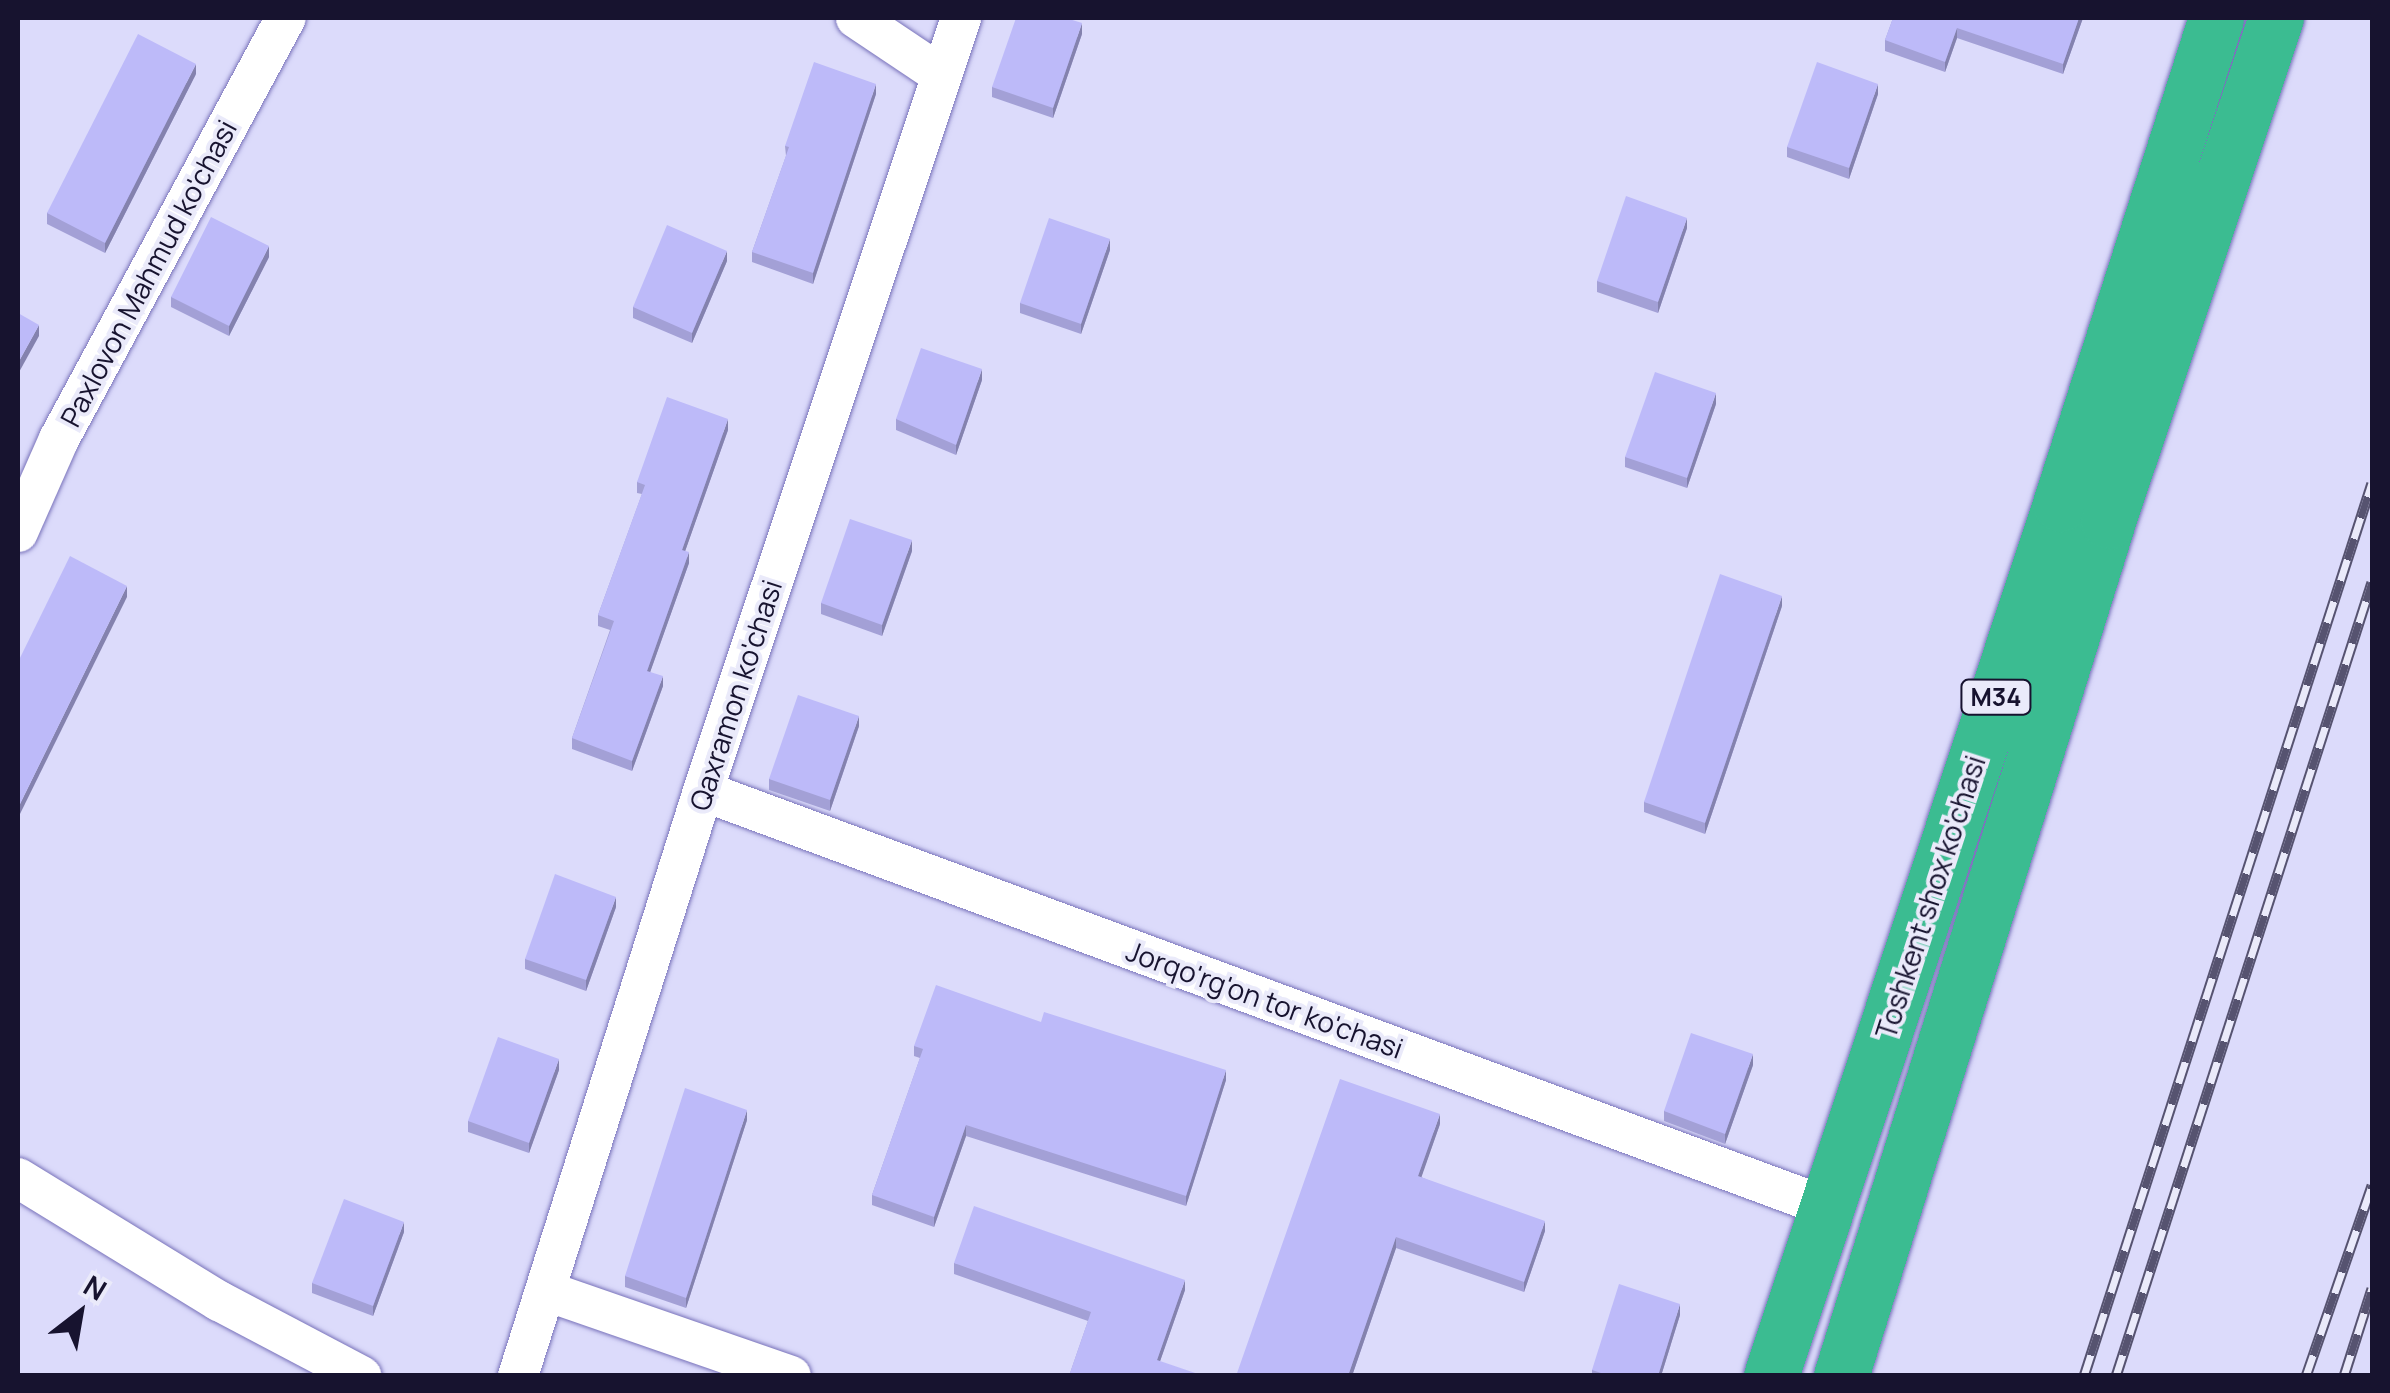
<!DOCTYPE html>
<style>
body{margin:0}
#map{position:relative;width:2390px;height:1393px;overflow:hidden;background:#dcdbfb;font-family:Manrope,sans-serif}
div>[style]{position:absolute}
.roads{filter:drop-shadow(0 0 2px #7872ba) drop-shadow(0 0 2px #7872ba)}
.street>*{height:40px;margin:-20px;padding:0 20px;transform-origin:20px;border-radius:20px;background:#fff}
.highway>*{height:55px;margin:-27.5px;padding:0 27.5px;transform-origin:27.5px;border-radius:27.5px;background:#3bbc91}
.rail>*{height:11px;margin-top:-5.5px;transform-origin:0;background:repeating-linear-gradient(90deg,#eaeafa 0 22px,#565370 0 44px);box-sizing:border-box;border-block:2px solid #565370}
.wall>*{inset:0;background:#a3a0d6}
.shaded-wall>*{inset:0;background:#8482ae}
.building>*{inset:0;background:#bdbaf9}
span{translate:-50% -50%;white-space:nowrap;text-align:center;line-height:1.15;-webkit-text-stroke:8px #eaeafa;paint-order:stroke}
.shield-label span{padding:2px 8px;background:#eaeafa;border:2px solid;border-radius:8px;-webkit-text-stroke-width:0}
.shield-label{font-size:25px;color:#17132f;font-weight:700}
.street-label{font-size:28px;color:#17132f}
.frame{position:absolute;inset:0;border:20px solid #17132f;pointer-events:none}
.north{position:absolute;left:30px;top:1263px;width:100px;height:100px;-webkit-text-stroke:8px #eaeafa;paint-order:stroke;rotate:31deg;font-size:28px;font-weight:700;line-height:40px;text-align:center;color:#17132f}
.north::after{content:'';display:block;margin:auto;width:35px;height:45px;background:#17132f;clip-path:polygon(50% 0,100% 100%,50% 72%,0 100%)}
</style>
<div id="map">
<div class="roads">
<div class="street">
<i style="left:856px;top:18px;width:102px;rotate:33.8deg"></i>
<i style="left:18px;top:532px;width:102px;rotate:-66.2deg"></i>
<i style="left:59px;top:439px;width:478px;rotate:-61.7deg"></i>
<i style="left:703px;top:791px;width:1199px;rotate:20.31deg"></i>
<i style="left:18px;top:1178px;width:236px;rotate:31.5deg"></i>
<i style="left:219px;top:1301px;width:161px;rotate:27.8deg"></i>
<i style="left:546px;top:1291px;width:259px;rotate:19.1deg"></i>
<i style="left:518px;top:1376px;width:614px;rotate:-72.45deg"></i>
<i style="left:703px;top:791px;width:815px;rotate:-71.54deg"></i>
</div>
<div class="highway">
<i style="left:1771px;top:1376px;width:919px;rotate:-71.66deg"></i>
<i style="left:2060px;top:504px;width:510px;rotate:-72.2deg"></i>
<i style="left:1841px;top:1376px;width:896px;rotate:-72.66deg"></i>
<i style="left:2108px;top:521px;width:530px;rotate:-71.53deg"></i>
</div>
</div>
<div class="rail">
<i style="left:2084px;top:1376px;width:938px;rotate:-72.13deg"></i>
<i style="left:2116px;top:1376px;width:834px;rotate:-72.13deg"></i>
<i style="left:2306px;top:1376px;width:202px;rotate:-70.9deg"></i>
<i style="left:2344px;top:1376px;width:92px;rotate:-72.3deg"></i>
</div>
<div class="wall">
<i style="clip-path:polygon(1893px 18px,2083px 18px,2063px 74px,1957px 38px,1945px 72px,1885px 51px,1885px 40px)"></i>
<i style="clip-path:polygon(1082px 34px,1053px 118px,992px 97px,992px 87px)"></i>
<i style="clip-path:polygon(196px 74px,105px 253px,47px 224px,47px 213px)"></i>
<i style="clip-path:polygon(876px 94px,813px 284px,752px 262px,752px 252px,786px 156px,785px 146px)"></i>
<i style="clip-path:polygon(1878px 94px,1849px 179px,1787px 157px,1787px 147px)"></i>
<i style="clip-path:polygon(1687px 228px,1658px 313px,1597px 292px,1597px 281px)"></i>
<i style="clip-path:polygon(1110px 250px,1081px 334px,1020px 313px,1020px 303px)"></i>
<i style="clip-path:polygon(269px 257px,229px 336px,171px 307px,171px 297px)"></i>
<i style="clip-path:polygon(727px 261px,692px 343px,633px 318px,633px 307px)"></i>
<i style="clip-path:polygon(982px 380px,956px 455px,896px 430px,896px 419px)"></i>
<i style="clip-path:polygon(1716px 404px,1687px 488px,1625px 467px,1625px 457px)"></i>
<i style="clip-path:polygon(728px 430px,685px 551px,689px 563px,650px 672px,663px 686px,632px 771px,572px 749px,572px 738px,610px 630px,598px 626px,598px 615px,642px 494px,637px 493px,637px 482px)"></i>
<i style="clip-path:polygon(912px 551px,882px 636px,821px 614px,821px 603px)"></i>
<i style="clip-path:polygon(1782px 606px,1705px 834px,1644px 812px,1644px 802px)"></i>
<i style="clip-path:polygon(859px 726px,830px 811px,769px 790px,769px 779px)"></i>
<i style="clip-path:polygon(616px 907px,586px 991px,525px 969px,525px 959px)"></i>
<i style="clip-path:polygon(1041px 1022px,1226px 1080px,1186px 1206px,966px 1136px,934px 1227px,872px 1205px,872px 1195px,920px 1058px,914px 1056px,914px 1046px)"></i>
<i style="clip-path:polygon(1753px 1065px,1725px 1144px,1664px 1121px,1664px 1111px)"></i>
<i style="clip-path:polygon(559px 1070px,529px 1153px,468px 1132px,468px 1121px)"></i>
<i style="clip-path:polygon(747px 1120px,686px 1308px,625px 1287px,625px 1276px)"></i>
<i style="clip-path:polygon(1440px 1124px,1421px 1177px,1545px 1231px,1524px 1292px,1396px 1248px,1352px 1376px,1236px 1376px)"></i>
<i style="clip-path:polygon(404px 1232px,373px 1316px,312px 1293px,312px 1283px)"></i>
<i style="clip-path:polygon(954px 1263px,1185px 1290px,1160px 1361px,1069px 1376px,1088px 1321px,954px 1274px)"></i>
<i style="clip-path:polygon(1680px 1315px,1661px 1376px,1592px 1376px,1592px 1370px)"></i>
</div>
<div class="shaded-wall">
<i style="clip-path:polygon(2079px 18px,2083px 18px,2063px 74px,2063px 64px)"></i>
<i style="clip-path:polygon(1082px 23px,1082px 34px,1053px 118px,1053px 108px)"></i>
<i style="clip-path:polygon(1957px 28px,1957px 38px,1945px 72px,1945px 62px)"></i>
<i style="clip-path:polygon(196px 64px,196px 74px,105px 253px,105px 243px)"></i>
<i style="clip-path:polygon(876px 84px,876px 94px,813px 284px,813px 273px)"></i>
<i style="clip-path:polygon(1878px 84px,1878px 94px,1849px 179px,1849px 168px)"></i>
<i style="clip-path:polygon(1687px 218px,1687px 228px,1658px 313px,1658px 302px)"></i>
<i style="clip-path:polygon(1110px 239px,1110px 250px,1081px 334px,1081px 324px)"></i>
<i style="clip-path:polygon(269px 246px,269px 257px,229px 336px,229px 326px)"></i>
<i style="clip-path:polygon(727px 251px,727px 261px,692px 343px,692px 333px)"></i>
<i style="clip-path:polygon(39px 325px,39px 336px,18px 374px,18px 363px)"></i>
<i style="clip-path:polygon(982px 369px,982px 380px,956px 455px,956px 445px)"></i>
<i style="clip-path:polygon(1716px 393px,1716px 404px,1687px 488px,1687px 478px)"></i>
<i style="clip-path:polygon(728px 419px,728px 430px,682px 560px,682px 550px)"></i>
<i style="clip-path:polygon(912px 540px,912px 551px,882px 636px,882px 625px)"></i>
<i style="clip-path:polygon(689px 552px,689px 563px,647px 681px,647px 671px)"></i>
<i style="clip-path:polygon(127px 586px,127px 597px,19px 816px,19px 806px)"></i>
<i style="clip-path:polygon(1782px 596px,1782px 606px,1705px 834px,1705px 823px)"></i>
<i style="clip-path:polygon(663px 676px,663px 686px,632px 771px,632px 761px)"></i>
<i style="clip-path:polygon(859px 716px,859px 726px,830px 811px,830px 800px)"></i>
<i style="clip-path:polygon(616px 897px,616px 907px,586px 991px,586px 980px)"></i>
<i style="clip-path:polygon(1753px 1054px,1753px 1065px,1725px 1144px,1725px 1134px)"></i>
<i style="clip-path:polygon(559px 1059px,559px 1070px,529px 1153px,529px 1143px)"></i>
<i style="clip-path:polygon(1226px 1070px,1226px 1080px,1186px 1206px,1186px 1196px)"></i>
<i style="clip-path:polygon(747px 1110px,747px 1120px,686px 1308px,686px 1298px)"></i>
<i style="clip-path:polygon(1440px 1114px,1440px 1124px,1418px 1187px,1418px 1176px)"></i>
<i style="clip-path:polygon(966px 1125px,966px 1136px,934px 1227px,934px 1217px)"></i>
<i style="clip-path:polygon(1545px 1221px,1545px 1231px,1524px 1292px,1524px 1282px)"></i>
<i style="clip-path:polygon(404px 1222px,404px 1232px,373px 1316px,373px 1306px)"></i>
<i style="clip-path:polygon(1396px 1237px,1396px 1248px,1352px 1376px,1348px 1376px)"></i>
<i style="clip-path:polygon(1185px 1280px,1185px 1290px,1157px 1370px,1157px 1360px)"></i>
<i style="clip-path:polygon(1680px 1304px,1680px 1315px,1661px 1376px,1658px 1376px)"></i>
</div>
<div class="building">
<i style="clip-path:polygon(1016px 18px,1066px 18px,1082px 23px,1053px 108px,992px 87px)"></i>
<i style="clip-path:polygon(1893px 18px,2079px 18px,2063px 64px,1957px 28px,1945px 62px,1885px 40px)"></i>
<i style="clip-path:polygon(138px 34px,196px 64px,105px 243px,47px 213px)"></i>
<i style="clip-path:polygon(814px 62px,876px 84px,813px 273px,752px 252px,789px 147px,785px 146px)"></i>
<i style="clip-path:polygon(1817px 62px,1878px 84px,1849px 168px,1787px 147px)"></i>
<i style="clip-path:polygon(1626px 196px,1687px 218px,1658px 302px,1597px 281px)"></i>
<i style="clip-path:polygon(211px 217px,269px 246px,229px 326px,171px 297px)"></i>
<i style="clip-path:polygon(1049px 218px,1110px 239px,1081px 324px,1020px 303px)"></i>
<i style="clip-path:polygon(667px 225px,727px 251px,692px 333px,633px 307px)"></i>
<i style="clip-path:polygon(18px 313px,39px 325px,18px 363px)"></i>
<i style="clip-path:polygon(921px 348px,982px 369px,956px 445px,896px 419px)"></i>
<i style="clip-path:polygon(1655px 372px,1716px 393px,1687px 478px,1625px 457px)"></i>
<i style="clip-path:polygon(667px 397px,728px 419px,682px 550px,689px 552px,647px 671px,663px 676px,632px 761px,572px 738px,614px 621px,598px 615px,645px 485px,637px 482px)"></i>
<i style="clip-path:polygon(850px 519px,912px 540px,882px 625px,821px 603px)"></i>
<i style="clip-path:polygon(70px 556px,127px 586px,19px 806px,18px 662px)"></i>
<i style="clip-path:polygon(1720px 574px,1782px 596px,1705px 823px,1644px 802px)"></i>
<i style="clip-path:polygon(798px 695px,859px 716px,830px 800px,769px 779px)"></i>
<i style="clip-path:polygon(555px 874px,616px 897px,586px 980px,525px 959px)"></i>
<i style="clip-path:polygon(936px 985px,1041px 1022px,1044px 1012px,1226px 1070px,1186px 1196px,966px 1125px,934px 1217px,872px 1195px,923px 1049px,914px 1046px)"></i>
<i style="clip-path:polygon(1691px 1033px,1753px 1054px,1725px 1134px,1664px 1111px)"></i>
<i style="clip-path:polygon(498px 1037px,559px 1059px,529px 1143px,468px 1121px)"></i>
<i style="clip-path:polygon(1340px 1079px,1440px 1114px,1418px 1176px,1545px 1221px,1524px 1282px,1396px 1237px,1348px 1376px,1236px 1376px)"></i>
<i style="clip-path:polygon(685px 1088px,747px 1110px,686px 1298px,625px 1276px)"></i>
<i style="clip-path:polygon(344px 1199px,404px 1222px,373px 1306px,312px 1283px)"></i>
<i style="clip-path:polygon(974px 1206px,1185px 1280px,1157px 1360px,1204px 1376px,1069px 1376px,1091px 1312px,954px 1263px)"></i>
<i style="clip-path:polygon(1619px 1284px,1680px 1304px,1658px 1376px,1610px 1376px,1592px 1370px)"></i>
</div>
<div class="shield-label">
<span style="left:1996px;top:697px">M34</span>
</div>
<div class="street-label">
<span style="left:148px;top:273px;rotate:-62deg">Paxlovon Mahmud ko'chasi</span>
<span style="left:735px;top:695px;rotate:-72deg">Qaxramon ko'chasi</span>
<span style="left:1930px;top:897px;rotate:-72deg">Toshkent shox ko'chasi</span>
<span style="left:1265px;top:999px;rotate:20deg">Jorqo'rg'on tor ko'chasi</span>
</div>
<div class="frame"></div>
<div class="north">N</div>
</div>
